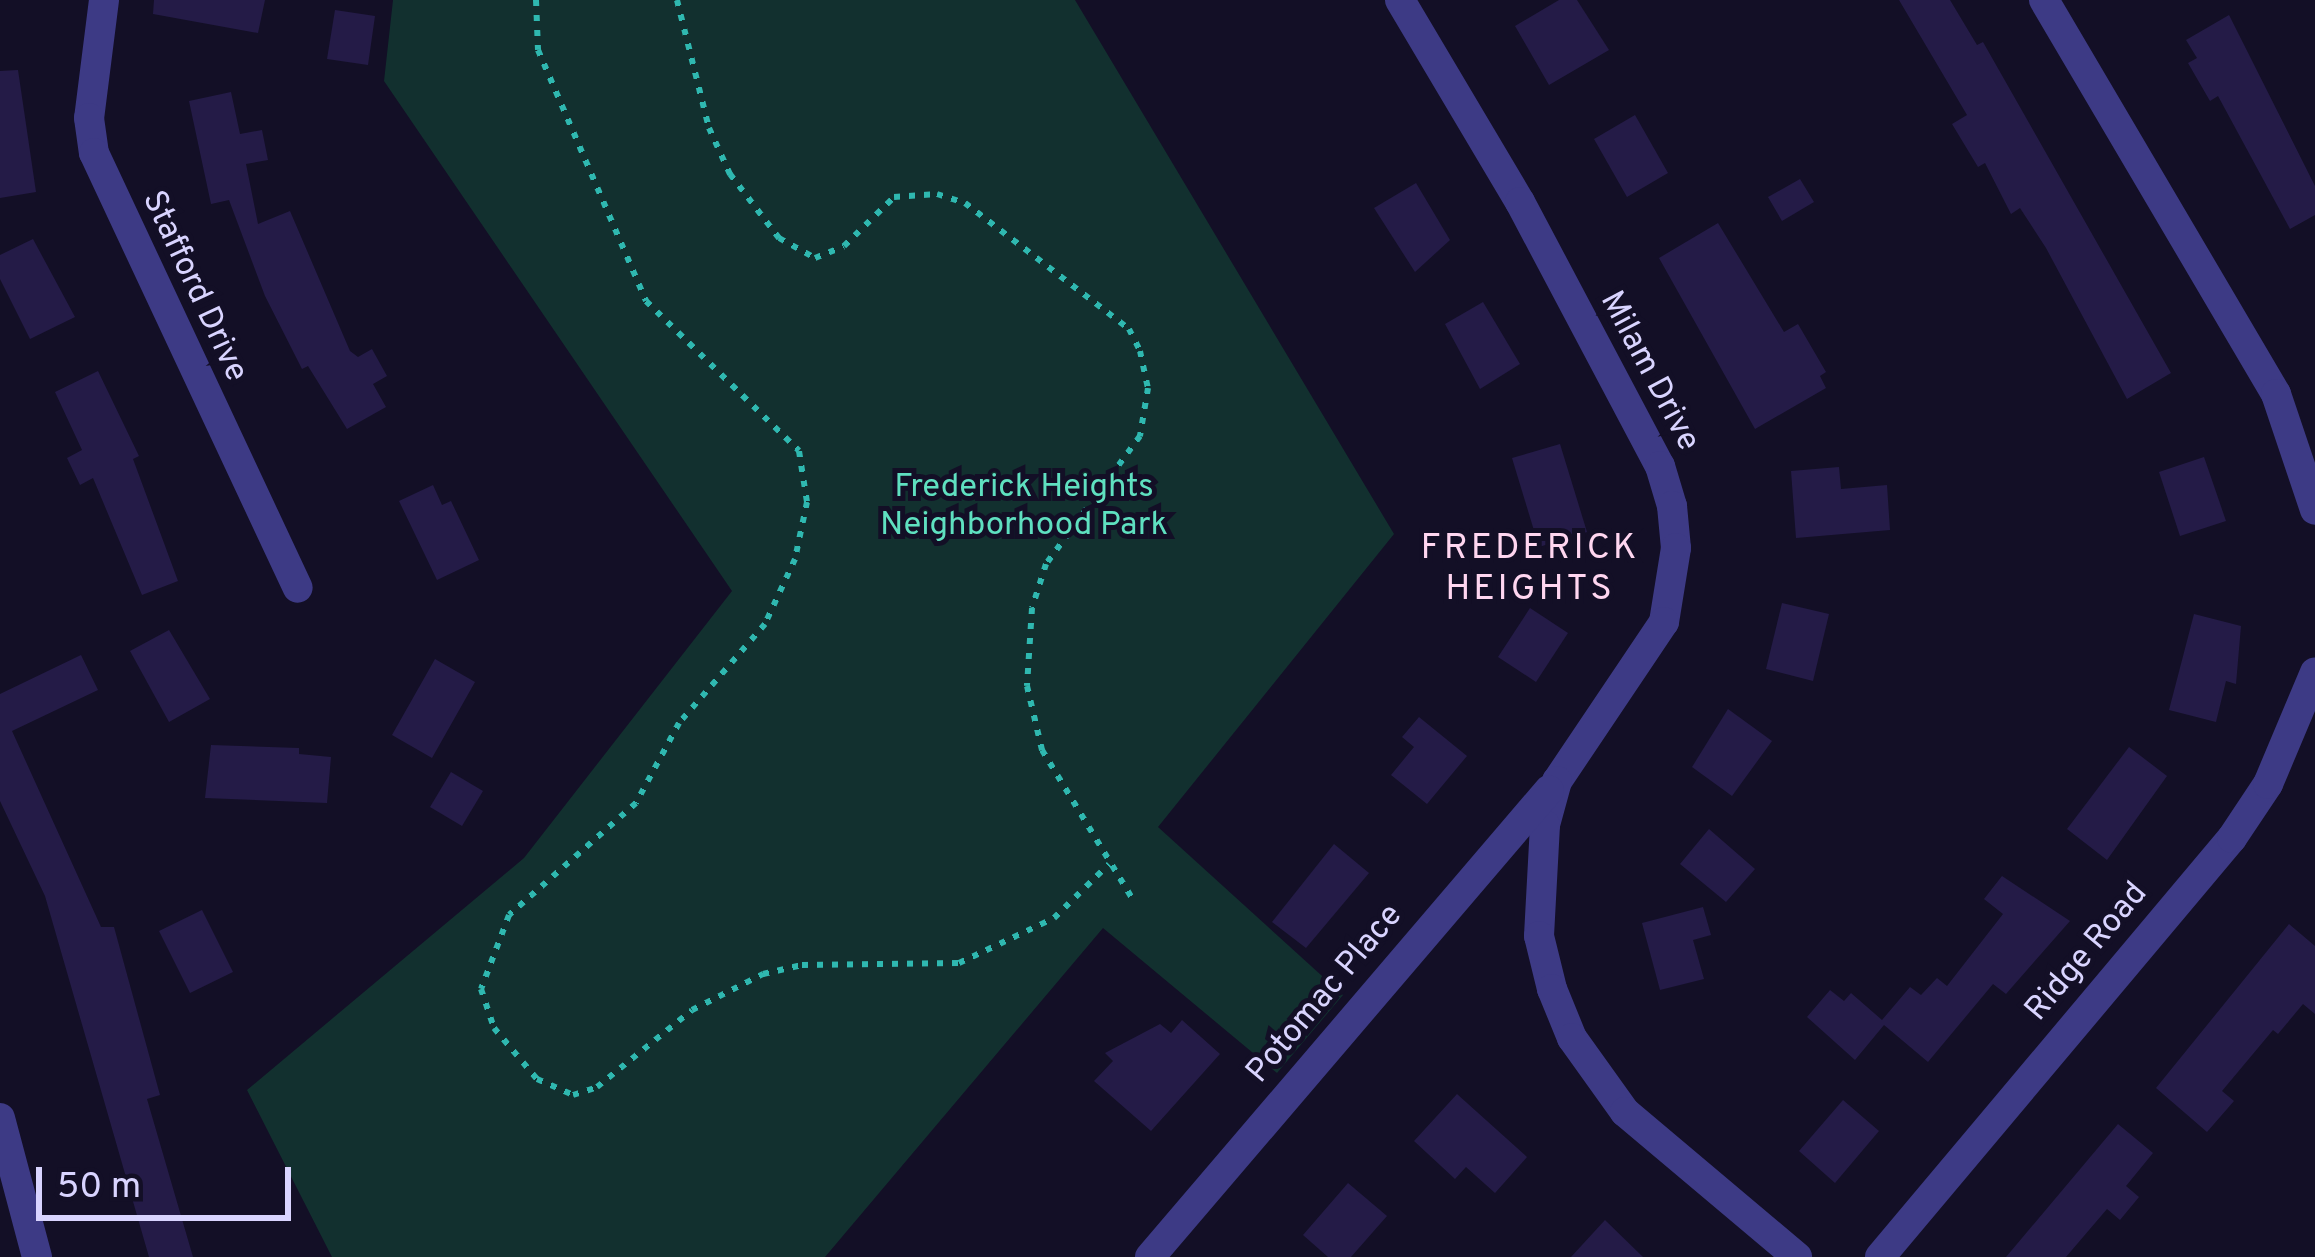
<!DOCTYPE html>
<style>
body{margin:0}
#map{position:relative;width:2315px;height:1257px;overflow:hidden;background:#130f26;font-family:Overpass,sans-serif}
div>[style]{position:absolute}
.green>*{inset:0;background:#12302f}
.building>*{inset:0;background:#241b47}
.path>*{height:6px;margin-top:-3px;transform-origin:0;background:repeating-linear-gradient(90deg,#2fb8b0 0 6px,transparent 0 15px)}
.street>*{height:30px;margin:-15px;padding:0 15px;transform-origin:15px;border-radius:15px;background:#3d3a85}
span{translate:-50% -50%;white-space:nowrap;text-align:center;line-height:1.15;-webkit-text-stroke:10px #130f26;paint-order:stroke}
.street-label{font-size:33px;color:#d9d4ff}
.park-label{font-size:33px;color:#5fe0c0}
.neighbourhood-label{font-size:36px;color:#ffd6f0;letter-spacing:3px}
.scale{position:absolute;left:36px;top:1167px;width:255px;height:54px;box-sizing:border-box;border:6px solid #d9d4ff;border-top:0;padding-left:15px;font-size:36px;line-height:42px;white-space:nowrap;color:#d9d4ff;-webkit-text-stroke:9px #130f26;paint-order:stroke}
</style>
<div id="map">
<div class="green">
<i style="clip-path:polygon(393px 0,1075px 0,1394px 534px,1158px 827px,1343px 995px,1277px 1073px,1103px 928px,825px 1257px,332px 1257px,247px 1090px,524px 858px,732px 591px,384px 81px)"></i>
</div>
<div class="building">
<i style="clip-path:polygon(154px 0,265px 0,258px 33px,153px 14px)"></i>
<i style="clip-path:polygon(1559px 0,1577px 0,1609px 50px,1549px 85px,1515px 26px)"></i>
<i style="clip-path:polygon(1899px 0,1950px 0,1977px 45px,1983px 42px,2171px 373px,2127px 399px,2046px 248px,2020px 208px,2011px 214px,1985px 163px,1978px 167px,1952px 124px,1967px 115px)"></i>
<i style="clip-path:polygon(335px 10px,375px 16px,368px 65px,327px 59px)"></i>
<i style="clip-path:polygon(2229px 15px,2315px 186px,2315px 215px,2290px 229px,2218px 96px,2210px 101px,2188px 63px,2197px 58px,2186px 40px)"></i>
<i style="clip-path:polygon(18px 70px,36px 192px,0 198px,0 71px)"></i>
<i style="clip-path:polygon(231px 92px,240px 134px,262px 130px,268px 160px,246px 164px,258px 224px,290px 211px,350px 351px,358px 357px,372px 349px,387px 376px,373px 384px,386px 407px,347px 429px,308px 366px,302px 369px,265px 296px,229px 200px,211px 204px,189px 101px)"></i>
<i style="clip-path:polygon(1635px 115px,1668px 173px,1627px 197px,1594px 139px)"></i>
<i style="clip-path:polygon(1800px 179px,1814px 202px,1782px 221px,1768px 197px)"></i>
<i style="clip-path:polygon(1416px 183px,1450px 240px,1415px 272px,1374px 208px)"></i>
<i style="clip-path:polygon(1718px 223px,1784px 332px,1798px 324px,1826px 372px,1820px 376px,1826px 388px,1755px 429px,1659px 258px)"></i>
<i style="clip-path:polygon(33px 239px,75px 317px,30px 339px,0 279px,0 255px)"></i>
<i style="clip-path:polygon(1483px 302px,1520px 364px,1480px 389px,1445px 324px)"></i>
<i style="clip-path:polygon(98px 371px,139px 456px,133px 459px,178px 581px,142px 595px,93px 478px,80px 485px,67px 458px,82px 450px,55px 392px)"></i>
<i style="clip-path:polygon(1560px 444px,1587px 532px,1539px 547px,1512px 458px)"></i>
<i style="clip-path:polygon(2204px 457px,2226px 521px,2180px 536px,2159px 472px)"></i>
<i style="clip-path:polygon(1839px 467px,1841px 489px,1887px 485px,1890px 530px,1796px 538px,1791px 471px)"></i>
<i style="clip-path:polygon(433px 485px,442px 505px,451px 501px,479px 560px,437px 580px,399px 501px)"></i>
<i style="clip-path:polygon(1782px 603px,1829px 614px,1813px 681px,1766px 669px)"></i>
<i style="clip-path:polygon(1530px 608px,1568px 633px,1536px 682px,1498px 657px)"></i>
<i style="clip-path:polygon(2194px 614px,2241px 626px,2236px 684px,2226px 681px,2216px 722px,2169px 710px)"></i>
<i style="clip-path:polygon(169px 630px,210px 699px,169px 722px,130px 651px)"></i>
<i style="clip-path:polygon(81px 655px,98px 690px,12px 731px,101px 927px,114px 927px,160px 1095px,147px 1099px,193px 1257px,149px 1257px,45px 896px,0 801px,0 694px)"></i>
<i style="clip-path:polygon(435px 659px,475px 682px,432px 758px,392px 735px)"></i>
<i style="clip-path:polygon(1728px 709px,1772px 741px,1732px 796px,1692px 767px)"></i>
<i style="clip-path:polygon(1419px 717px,1467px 756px,1427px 804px,1391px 775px,1414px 747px,1402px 737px)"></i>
<i style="clip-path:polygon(211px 745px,299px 748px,299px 754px,331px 757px,327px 803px,205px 798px)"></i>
<i style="clip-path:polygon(2129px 747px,2167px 776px,2107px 860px,2067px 829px)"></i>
<i style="clip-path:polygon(451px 772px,483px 791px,462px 826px,430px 807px)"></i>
<i style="clip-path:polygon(1709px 829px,1755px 869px,1726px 902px,1680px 864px)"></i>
<i style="clip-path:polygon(1334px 844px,1369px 873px,1306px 948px,1272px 922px)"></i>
<i style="clip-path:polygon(2002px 876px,2070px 921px,2006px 994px,1993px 984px,1928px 1062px,1884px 1025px,1855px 1060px,1807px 1017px,1830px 990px,1844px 1001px,1851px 993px,1882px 1020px,1910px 987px,1921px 995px,1937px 978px,1947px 986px,2003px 914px,1984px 899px)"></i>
<i style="clip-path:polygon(1703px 907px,1711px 935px,1693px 940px,1704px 979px,1660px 990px,1642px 923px)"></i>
<i style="clip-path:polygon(202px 910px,233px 972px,190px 993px,159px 931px)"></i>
<i style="clip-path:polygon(2289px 924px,2315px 946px,2315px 1014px,2303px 1004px,2278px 1034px,2273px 1030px,2222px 1091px,2234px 1101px,2207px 1132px,2156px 1088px)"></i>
<i style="clip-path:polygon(1182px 1020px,1220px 1054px,1151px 1131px,1094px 1081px,1113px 1061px,1105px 1053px,1160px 1024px,1171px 1033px)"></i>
<i style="clip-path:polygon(1457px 1094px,1527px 1157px,1495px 1193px,1466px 1167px,1455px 1179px,1414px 1141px)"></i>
<i style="clip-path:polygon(1843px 1100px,1879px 1131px,1835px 1183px,1799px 1151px)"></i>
<i style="clip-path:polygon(2118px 1124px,2153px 1153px,2126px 1186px,2139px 1197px,2120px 1220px,2107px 1209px,2066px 1257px,2006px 1257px)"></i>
<i style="clip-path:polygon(1348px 1183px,1387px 1216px,1351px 1257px,1328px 1257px,1303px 1235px)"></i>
<i style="clip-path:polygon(1605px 1220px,1643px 1257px,1571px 1257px)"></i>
</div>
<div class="path">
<i style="left:536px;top:0;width:50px;rotate:87.7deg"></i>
<i style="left:538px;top:50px;width:273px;rotate:66.7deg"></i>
<i style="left:646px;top:301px;width:214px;rotate:44.4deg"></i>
<i style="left:799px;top:451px;width:52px;rotate:81.1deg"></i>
<i style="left:807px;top:502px;width:58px;rotate:101.9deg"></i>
<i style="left:795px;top:559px;width:72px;rotate:114.8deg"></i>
<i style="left:765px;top:624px;width:131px;rotate:131deg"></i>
<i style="left:679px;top:723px;width:91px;rotate:118.3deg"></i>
<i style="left:636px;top:803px;width:169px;rotate:138.6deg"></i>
<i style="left:509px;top:915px;width:79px;rotate:110.7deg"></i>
<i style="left:481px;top:989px;width:41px;rotate:71.6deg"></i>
<i style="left:494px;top:1028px;width:67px;rotate:49.9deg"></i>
<i style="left:537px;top:1079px;width:39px;rotate:24deg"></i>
<i style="left:573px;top:1095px;width:25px;rotate:-18deg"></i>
<i style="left:597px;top:1087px;width:122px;rotate:-39deg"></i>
<i style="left:692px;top:1010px;width:80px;rotate:-26.9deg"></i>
<i style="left:763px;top:974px;width:40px;rotate:-13deg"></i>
<i style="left:802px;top:965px;width:157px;rotate:-0.7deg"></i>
<i style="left:959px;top:963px;width:105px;rotate:-25.3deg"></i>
<i style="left:1054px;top:918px;width:77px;rotate:-44.5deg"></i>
<i style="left:677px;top:0;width:132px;rotate:76deg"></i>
<i style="left:709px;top:128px;width:51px;rotate:65.5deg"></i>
<i style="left:730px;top:174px;width:81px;rotate:52.6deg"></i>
<i style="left:779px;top:238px;width:41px;rotate:29.1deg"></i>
<i style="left:815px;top:258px;width:31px;rotate:-22deg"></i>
<i style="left:844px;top:246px;width:70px;rotate:-44.4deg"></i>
<i style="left:894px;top:197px;width:43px;rotate:-4deg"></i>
<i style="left:937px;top:194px;width:29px;rotate:18deg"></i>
<i style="left:965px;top:203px;width:207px;rotate:37.5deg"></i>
<i style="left:1129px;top:329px;width:25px;rotate:63deg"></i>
<i style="left:1140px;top:351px;width:38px;rotate:78deg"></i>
<i style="left:1148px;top:388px;width:49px;rotate:99.5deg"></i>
<i style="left:1140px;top:436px;width:159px;rotate:126.3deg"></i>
<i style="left:1046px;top:564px;width:46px;rotate:107.7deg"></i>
<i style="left:1032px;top:608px;width:78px;rotate:93.7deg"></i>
<i style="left:1027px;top:686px;width:66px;rotate:76.8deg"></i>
<i style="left:1042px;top:750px;width:173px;rotate:58.7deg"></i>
</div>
<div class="street">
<i style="left:104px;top:0;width:119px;rotate:97.2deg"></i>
<i style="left:89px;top:118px;width:35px;rotate:82deg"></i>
<i style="left:94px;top:153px;width:480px;rotate:64.9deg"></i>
<i style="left:1400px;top:0;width:235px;rotate:59.3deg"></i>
<i style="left:1520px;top:202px;width:299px;rotate:62.1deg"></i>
<i style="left:1660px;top:466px;width:42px;rotate:73.3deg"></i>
<i style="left:1672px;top:506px;width:42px;rotate:84.6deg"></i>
<i style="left:1676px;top:548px;width:75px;rotate:99.2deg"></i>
<i style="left:1664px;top:622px;width:192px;rotate:123.9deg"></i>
<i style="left:1557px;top:781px;width:46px;rotate:105.3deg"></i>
<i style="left:1545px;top:825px;width:111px;rotate:93.1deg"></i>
<i style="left:1539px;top:936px;width:55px;rotate:76.2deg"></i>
<i style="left:1552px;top:989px;width:53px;rotate:67.8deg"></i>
<i style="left:1572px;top:1038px;width:91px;rotate:54.4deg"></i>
<i style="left:1625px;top:1112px;width:225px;rotate:40.1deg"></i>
<i style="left:2044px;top:0;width:457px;rotate:59.5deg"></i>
<i style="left:2276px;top:394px;width:122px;rotate:71.4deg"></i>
<i style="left:0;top:1118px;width:144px;rotate:75.1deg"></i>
<i style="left:1150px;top:1257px;width:614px;rotate:-49.49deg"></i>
<i style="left:1880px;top:1257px;width:547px;rotate:-49.97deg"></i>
<i style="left:2232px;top:838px;width:65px;rotate:-56.3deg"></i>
<i style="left:2268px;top:784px;width:121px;rotate:-67.2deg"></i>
</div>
<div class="street-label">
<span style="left:193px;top:287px;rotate:65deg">Stafford Drive</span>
<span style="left:1648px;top:372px;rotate:62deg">Milam Drive</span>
<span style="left:2088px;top:953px;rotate:-50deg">Ridge Road</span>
<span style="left:1326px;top:995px;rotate:-50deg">Potomac Place</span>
</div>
<div class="park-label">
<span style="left:1024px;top:508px">Frederick Heights<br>Neighborhood Park</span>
</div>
<div class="neighbourhood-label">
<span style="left:1530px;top:570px">FREDERICK<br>HEIGHTS</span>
</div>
<div class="scale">50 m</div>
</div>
